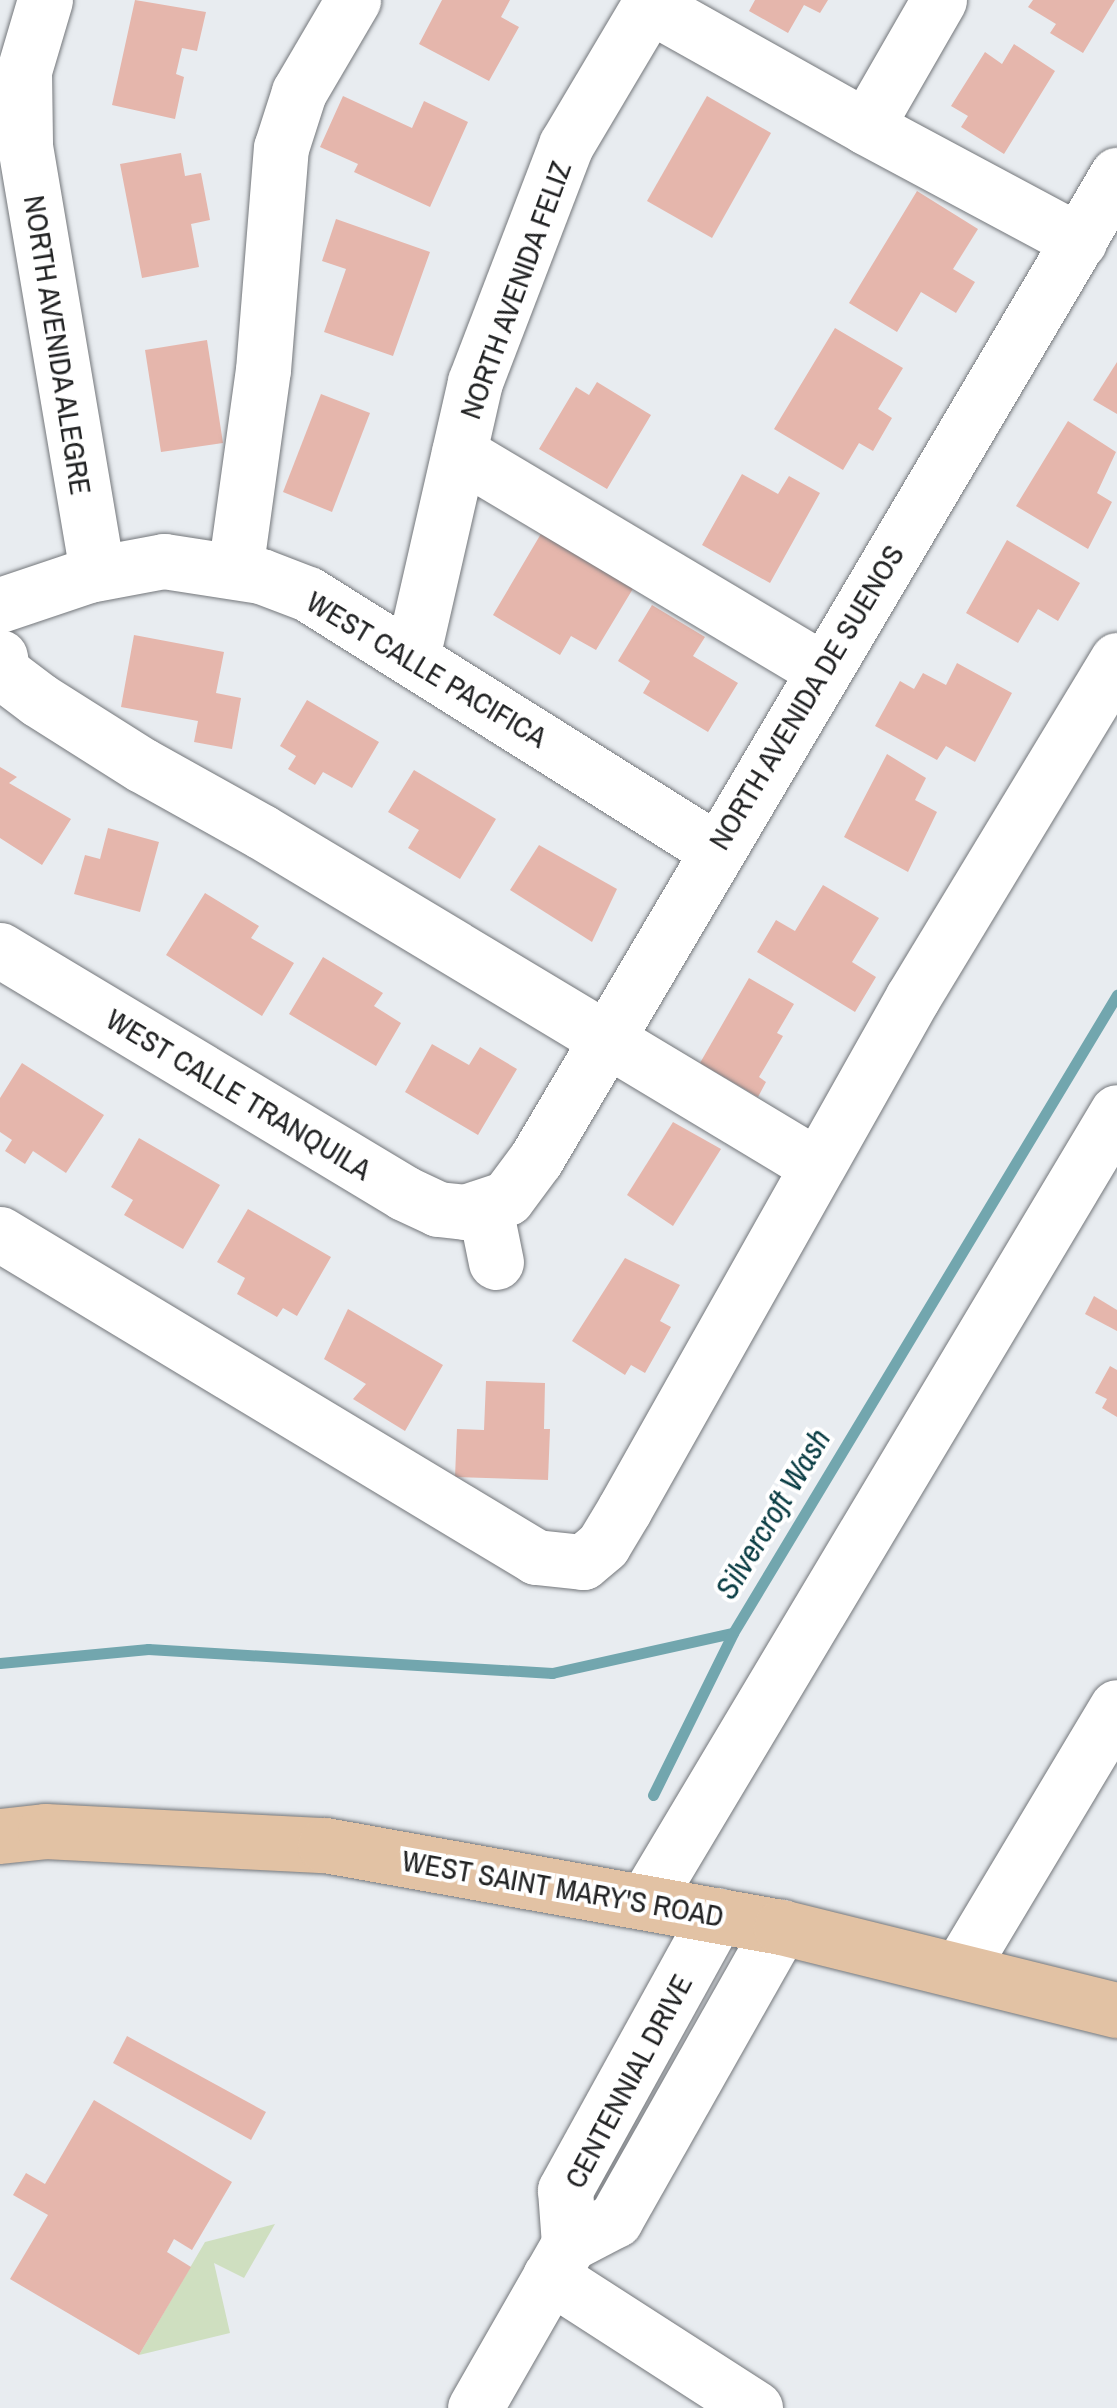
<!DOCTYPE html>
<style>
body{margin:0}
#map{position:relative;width:1117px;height:2408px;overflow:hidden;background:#e8ecf0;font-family:"Archivo Narrow",sans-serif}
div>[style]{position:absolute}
.green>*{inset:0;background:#cfdfc0}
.stream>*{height:11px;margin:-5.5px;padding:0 5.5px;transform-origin:5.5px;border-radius:5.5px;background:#72a6ae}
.building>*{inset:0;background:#e5b6ac}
.roads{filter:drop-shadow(0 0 2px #74777b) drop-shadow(0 0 2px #74777b)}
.minor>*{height:55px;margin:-27.5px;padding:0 27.5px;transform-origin:27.5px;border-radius:27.5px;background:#fff}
.major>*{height:55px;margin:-27.5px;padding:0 27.5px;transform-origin:27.5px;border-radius:27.5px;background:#e2c2a4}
span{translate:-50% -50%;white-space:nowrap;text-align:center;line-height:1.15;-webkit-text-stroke:8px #fff;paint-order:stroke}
.street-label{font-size:30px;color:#212223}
.water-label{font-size:32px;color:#0a3d44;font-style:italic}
</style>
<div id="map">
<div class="green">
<i style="clip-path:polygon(275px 2224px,244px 2278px,214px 2263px,230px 2333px,139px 2355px,205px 2242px)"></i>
</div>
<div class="stream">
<i style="left:0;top:1663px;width:149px;rotate:-5.4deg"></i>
<i style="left:148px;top:1649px;width:405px;rotate:3.4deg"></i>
<i style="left:552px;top:1673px;width:185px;rotate:-12.5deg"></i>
<i style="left:733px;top:1633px;width:745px;rotate:-58.96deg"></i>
<i style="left:653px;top:1795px;width:181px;rotate:-63.7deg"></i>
</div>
<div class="building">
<i style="clip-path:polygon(135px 0,206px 12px,197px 51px,182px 48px,176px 74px,184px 77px,175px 119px,112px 105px)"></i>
<i style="clip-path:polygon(442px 0,510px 0,501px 17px,519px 27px,489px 81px,419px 44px)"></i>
<i style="clip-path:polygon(755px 0,828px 0,820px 13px,804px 5px,788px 33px,749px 11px)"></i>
<i style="clip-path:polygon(1033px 0,1115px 0,1083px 53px,1050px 33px,1056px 24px,1028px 7px)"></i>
<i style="clip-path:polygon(1014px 44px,1055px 71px,1004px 154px,961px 127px,968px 116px,951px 106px,985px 52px,1002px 64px)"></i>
<i style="clip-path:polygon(343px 96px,412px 128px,424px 101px,468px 122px,430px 207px,354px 172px,358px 164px,320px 147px)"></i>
<i style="clip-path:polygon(707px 96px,771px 133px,712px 238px,647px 201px)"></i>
<i style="clip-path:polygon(181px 153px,185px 176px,201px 173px,210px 220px,191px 224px,199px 267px,142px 278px,120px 164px)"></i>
<i style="clip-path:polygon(917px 191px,978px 229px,953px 269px,975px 282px,956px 313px,921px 292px,897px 332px,849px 303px)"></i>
<i style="clip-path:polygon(336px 219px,430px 252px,393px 356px,324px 332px,346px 269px,322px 261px)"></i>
<i style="clip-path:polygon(835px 328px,903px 368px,878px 409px,892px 418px,873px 451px,859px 443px,843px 470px,774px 429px)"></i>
<i style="clip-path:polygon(207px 340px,223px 443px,161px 452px,145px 350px)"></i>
<i style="clip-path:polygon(1117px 362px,1117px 414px,1093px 400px)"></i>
<i style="clip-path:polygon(597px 382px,651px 415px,607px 489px,539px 449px,576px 387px,589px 395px)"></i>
<i style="clip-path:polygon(321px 394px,370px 413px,332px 512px,283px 492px)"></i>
<i style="clip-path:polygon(1068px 421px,1116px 452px,1097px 493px,1112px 502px,1088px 549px,1016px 506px)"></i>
<i style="clip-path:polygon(742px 474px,778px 494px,789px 476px,820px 493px,770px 583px,702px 545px)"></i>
<i style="clip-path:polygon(542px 532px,634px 587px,596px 650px,571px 636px,560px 655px,493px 615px)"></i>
<i style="clip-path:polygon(1007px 540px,1080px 583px,1058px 621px,1038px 609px,1018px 643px,966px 613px)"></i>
<i style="clip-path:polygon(652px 605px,705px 637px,693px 656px,738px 683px,708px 732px,643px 693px,650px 681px,618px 661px)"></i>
<i style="clip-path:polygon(134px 635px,224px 652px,216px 693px,241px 698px,232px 749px,194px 742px,198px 721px,121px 707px)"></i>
<i style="clip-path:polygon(957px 663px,1012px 693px,975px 762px,946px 746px,937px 760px,875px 726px,900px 681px,914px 689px,923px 673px,946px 685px)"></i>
<i style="clip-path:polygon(307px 700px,379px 742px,352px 788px,323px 772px,315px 785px,288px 769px,296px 756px,280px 746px)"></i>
<i style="clip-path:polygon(887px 754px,926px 778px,915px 800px,937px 812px,908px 872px,844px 837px)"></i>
<i style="clip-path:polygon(0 767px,17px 777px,9px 783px,71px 819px,42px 865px,0 838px)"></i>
<i style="clip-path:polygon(414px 770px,496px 819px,460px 879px,408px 848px,419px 830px,388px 812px)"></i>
<i style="clip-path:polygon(108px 828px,159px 842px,140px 912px,74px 894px,85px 855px,100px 859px)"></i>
<i style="clip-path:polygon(539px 845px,617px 889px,592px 942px,510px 890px)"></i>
<i style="clip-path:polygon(823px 885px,879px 918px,852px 962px,876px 977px,855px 1012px,757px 952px,776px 920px,795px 931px)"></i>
<i style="clip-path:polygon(205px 893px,259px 926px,251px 938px,294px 963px,262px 1016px,166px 955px)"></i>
<i style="clip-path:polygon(323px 957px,383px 993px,374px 1006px,401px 1023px,376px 1066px,289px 1014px)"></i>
<i style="clip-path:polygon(749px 978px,794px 1004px,777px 1033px,783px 1036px,759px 1077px,766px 1082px,758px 1097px,700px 1063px)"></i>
<i style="clip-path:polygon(432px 1044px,469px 1065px,480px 1047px,517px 1069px,478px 1135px,405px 1092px)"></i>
<i style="clip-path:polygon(22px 1063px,104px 1115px,66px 1173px,33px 1151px,25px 1164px,5px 1151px,12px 1140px,0 1132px,0 1098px)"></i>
<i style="clip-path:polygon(673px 1122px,721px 1149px,673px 1226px,627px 1195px)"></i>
<i style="clip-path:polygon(139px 1138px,220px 1185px,183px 1249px,124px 1215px,133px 1200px,111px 1187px)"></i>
<i style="clip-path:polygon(248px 1209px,331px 1257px,297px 1316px,283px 1308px,277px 1317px,237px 1294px,245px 1278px,217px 1262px)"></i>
<i style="clip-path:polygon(625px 1258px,680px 1285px,660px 1321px,671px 1327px,645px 1373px,631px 1365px,625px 1375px,572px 1341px)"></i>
<i style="clip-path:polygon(1094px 1296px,1117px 1310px,1117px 1331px,1085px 1314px)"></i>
<i style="clip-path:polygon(348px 1309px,443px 1365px,405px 1431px,353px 1399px,366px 1384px,324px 1359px)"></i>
<i style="clip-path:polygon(1110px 1366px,1117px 1370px,1117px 1417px,1102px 1408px,1107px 1399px,1095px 1393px)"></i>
<i style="clip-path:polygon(486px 1381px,545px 1383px,544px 1429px,550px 1429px,548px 1480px,455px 1477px,457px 1429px,484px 1430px)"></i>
<i style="clip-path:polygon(127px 2036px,266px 2112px,251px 2140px,113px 2063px)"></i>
<i style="clip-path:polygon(94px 2100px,232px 2182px,192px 2250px,174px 2239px,167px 2252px,191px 2267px,139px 2355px,10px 2279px,48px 2215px,13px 2195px,26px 2173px,45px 2184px)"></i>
</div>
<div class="roads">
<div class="minor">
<i style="left:45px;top:0;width:74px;rotate:106.5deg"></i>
<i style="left:24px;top:71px;width:75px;rotate:89.2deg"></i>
<i style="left:25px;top:146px;width:433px;rotate:80.4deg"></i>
<i style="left:939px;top:0;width:146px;rotate:119.9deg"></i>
<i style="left:866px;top:127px;width:242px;rotate:28.2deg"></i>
<i style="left:649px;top:5px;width:249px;rotate:29.3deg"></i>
<i style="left:459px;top:453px;width:422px;rotate:30.8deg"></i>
<i style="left:235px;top:571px;width:203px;rotate:-82.1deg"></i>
<i style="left:263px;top:370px;width:223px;rotate:-85.4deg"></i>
<i style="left:281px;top:148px;width:59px;rotate:-72.2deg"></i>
<i style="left:299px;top:92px;width:107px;rotate:-59.6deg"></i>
<i style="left:0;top:605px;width:94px;rotate:-18.6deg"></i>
<i style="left:89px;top:575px;width:76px;rotate:-10.6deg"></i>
<i style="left:164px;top:561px;width:98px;rotate:8.8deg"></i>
<i style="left:261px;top:576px;width:50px;rotate:21deg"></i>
<i style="left:308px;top:594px;width:480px;rotate:32.1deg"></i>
<i style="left:0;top:657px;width:15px;rotate:82deg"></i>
<i style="left:2px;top:672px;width:46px;rotate:37.1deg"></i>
<i style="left:39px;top:700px;width:122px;rotate:32.3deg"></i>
<i style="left:142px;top:765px;width:137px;rotate:29.2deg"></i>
<i style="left:262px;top:832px;width:646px;rotate:31.01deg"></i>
<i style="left:412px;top:657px;width:282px;rotate:-77.1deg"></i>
<i style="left:475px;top:382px;width:254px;rotate:-69deg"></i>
<i style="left:566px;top:145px;width:169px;rotate:-59.3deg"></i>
<i style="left:0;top:950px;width:471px;rotate:31deg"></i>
<i style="left:404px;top:1193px;width:38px;rotate:25deg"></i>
<i style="left:438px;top:1209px;width:27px;rotate:6deg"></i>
<i style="left:465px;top:1212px;width:44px;rotate:-18.4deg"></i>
<i style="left:507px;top:1198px;width:49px;rotate:-53.4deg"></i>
<i style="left:536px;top:1159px;width:1143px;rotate:-59.44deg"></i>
<i style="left:485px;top:1208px;width:55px;rotate:78.5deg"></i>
<i style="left:0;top:1234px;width:626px;rotate:31.07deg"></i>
<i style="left:536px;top:1557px;width:47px;rotate:6.1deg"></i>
<i style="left:583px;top:1562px;width:26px;rotate:-40deg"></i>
<i style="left:603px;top:1545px;width:41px;rotate:-59deg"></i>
<i style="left:624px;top:1510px;width:589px;rotate:-60.61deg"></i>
<i style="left:913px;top:997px;width:394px;rotate:-58.8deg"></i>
<i style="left:645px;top:1902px;width:920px;rotate:-59.14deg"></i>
<i style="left:960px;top:1969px;width:305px;rotate:-59.1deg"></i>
<i style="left:569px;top:2244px;width:52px;rotate:-27.6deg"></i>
<i style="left:615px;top:2220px;width:337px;rotate:-60.5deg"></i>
<i style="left:550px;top:2276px;width:244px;rotate:32.8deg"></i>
<i style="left:475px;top:2408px;width:189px;rotate:-60.2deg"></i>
<i style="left:569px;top:2244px;width:54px;rotate:-94.2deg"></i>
<i style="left:565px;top:2190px;width:314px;rotate:-61.1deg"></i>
</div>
<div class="major">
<i style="left:0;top:1836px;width:45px;rotate:-6.3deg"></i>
<i style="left:45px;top:1831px;width:280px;rotate:2.9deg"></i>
<i style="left:325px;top:1845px;width:463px;rotate:10.2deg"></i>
<i style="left:781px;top:1927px;width:346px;rotate:13.9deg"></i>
</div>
</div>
<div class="street-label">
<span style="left:515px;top:290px;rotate:-70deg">NORTH AVENIDA FELIZ</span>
<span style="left:58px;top:345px;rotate:81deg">NORTH AVENIDA ALEGRE</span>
<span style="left:427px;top:669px;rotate:31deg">WEST CALLE PACIFICA</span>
<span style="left:806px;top:697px;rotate:-59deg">NORTH AVENIDA DE SUENOS</span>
<span style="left:239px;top:1094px;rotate:31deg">WEST CALLE TRANQUILA</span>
<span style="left:563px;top:1888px;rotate:10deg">WEST SAINT MARY'S ROAD</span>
<span style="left:628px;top:2081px;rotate:-62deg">CENTENNIAL DRIVE</span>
</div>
<div class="water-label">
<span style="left:773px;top:1514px;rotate:-59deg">Silvercroft Wash</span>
</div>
</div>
